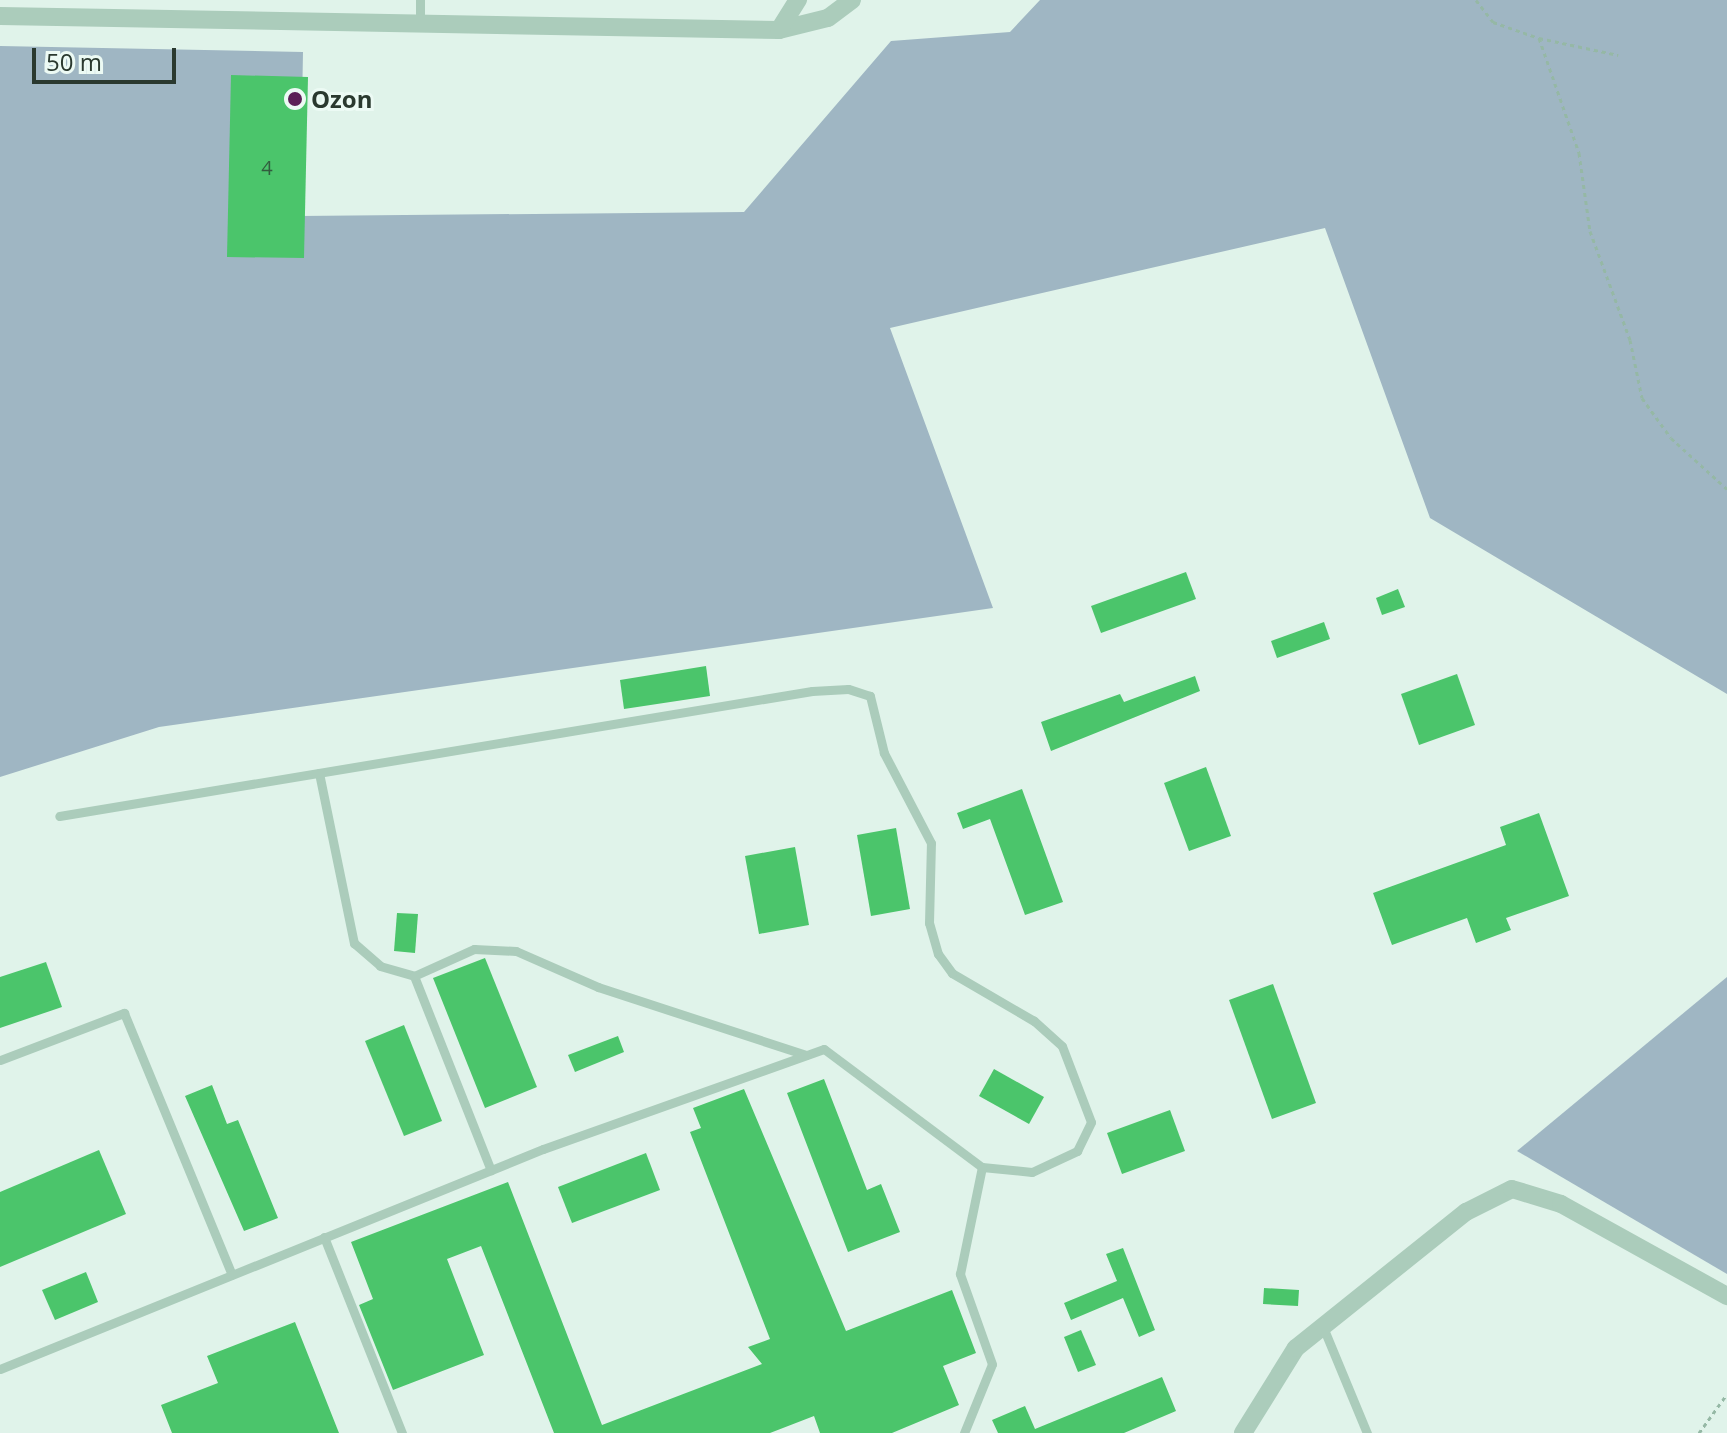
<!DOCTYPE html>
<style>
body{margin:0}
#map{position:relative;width:1727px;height:1433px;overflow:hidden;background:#e0f3ea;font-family:"Open Sans",sans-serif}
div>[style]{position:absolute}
.green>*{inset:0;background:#9fb6c3}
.building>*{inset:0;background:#4bc56b}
.path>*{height:3px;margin-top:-1.5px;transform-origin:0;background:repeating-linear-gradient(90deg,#95b8a5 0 4px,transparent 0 8px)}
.service>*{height:9px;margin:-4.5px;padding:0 4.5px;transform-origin:4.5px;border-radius:4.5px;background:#abccbb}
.minor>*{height:18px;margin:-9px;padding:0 9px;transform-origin:9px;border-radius:9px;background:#abccbb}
.dots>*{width:22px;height:22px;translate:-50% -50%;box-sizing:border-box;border:4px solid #ecfaf4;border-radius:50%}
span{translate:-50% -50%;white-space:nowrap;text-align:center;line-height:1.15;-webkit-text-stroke:6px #ecfaf4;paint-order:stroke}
.number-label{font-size:20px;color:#325c3e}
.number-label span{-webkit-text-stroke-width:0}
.poi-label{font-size:24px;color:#2a392f;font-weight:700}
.left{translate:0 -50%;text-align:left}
.scale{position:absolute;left:32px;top:48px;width:144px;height:36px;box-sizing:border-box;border:4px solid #2a392f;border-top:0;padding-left:10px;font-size:24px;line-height:28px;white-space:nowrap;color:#2a392f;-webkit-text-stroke:6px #ecfaf4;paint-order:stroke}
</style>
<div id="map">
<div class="green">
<i style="clip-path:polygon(1040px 0,1727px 0,1727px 694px,1430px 518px,1325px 228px,890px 328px,993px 608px,159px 727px,0 777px,0 46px,303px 52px,300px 216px,744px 212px,891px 41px,1010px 32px)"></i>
<i style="clip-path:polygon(1727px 977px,1727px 1274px,1517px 1151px)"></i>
</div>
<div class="building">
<i style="clip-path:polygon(231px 75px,308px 77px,304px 258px,227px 257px)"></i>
<i style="clip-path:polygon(1186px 572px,1196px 599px,1101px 633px,1091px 606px)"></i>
<i style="clip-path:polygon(1398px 589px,1405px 607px,1382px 615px,1376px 598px)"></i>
<i style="clip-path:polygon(1324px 622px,1330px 639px,1277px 658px,1271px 641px)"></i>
<i style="clip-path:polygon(706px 666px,710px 696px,624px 709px,620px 680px)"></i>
<i style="clip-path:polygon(1457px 674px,1475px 725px,1419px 745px,1401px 694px)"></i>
<i style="clip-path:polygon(1195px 676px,1200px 691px,1051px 751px,1041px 722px,1120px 694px,1124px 702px)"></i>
<i style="clip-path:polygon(1206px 767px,1231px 836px,1189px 851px,1164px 783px)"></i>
<i style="clip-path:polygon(1022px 789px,1063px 902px,1025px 915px,990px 819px,963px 829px,957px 813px)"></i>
<i style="clip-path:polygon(1539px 813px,1569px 896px,1506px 918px,1511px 930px,1476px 943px,1467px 918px,1392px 945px,1373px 893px,1506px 845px,1500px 827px)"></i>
<i style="clip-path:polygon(896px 828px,910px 909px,871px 916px,857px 835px)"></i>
<i style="clip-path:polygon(795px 847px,809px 925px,759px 934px,745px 856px)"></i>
<i style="clip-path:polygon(397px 913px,418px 914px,415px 953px,394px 951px)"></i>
<i style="clip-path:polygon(485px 958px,537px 1087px,485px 1108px,433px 978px)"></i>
<i style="clip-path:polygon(46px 962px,62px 1007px,0 1028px,0 977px)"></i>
<i style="clip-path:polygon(1273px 984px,1316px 1103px,1272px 1119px,1229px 1000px)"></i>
<i style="clip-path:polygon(404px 1025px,442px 1121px,404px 1136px,365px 1041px)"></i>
<i style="clip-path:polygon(618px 1036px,624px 1052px,575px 1072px,568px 1055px)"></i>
<i style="clip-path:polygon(994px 1069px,1044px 1097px,1029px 1124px,979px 1096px)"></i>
<i style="clip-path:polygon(824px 1079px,867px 1190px,881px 1184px,900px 1232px,848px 1252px,787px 1093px)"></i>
<i style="clip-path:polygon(212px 1085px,227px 1124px,238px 1120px,278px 1218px,244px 1231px,185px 1096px)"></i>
<i style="clip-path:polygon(744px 1089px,846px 1331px,952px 1290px,976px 1353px,943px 1366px,959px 1405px,892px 1433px,820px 1433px,814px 1416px,770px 1433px,554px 1433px,481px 1246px,447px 1259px,484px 1355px,393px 1390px,359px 1305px,373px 1299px,351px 1242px,508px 1182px,602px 1425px,762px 1364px,748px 1347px,770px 1339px,690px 1132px,701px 1128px,693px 1108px)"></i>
<i style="clip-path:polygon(1170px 1110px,1185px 1151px,1122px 1174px,1107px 1133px)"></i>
<i style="clip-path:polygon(99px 1150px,126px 1214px,0 1267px,0 1192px)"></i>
<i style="clip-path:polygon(646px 1153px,660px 1190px,572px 1223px,558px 1187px)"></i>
<i style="clip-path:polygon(1123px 1248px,1155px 1330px,1139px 1337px,1123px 1298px,1071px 1320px,1064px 1303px,1117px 1281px,1106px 1254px)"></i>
<i style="clip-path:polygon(86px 1272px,98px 1302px,55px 1320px,42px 1290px)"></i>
<i style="clip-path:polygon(1264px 1288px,1299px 1290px,1298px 1306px,1263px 1304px)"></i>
<i style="clip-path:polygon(295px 1322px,339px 1433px,172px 1433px,161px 1405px,218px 1383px,207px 1356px)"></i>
<i style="clip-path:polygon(1081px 1330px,1096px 1365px,1078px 1372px,1064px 1337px)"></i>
<i style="clip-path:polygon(1162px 1377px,1176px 1411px,1124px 1433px,998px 1433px,992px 1420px,1025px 1406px,1035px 1429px)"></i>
</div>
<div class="path">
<i style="left:1476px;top:0;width:28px;rotate:52deg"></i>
<i style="left:1493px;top:22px;width:49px;rotate:19.2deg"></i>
<i style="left:1539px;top:38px;width:122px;rotate:70.8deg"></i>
<i style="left:1579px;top:153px;width:79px;rotate:82deg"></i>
<i style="left:1590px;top:231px;width:116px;rotate:69.8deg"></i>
<i style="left:1630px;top:340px;width:59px;rotate:78.3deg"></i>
<i style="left:1642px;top:398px;width:49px;rotate:54.1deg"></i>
<i style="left:1671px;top:438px;width:76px;rotate:42.3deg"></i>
<i style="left:1539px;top:38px;width:81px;rotate:12.1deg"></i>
<i style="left:1699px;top:1433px;width:48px;rotate:-54.3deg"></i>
</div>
<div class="service">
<i style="left:420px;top:23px;width:23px;rotate:-90deg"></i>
<i style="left:319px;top:773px;width:174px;rotate:78.4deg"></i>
<i style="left:354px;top:943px;width:35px;rotate:41deg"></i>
<i style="left:380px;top:966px;width:35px;rotate:16deg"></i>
<i style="left:414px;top:976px;width:209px;rotate:68.4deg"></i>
<i style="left:414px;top:976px;width:66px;rotate:-24.2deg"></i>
<i style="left:474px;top:949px;width:42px;rotate:2.7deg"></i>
<i style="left:516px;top:951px;width:90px;rotate:23.7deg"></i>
<i style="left:598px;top:987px;width:219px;rotate:18.1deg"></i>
<i style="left:0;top:1060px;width:133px;rotate:-20.8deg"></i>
<i style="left:124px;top:1013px;width:283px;rotate:67.6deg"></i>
<i style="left:324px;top:1237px;width:211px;rotate:68.3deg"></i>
<i style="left:1323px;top:1327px;width:115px;rotate:67.5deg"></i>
<i style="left:0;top:1369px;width:586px;rotate:-22.06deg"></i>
<i style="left:543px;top:1149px;width:298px;rotate:-19.6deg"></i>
<i style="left:824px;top:1049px;width:197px;rotate:36.8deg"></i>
<i style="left:982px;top:1167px;width:50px;rotate:5.7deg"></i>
<i style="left:1032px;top:1172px;width:50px;rotate:-25deg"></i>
<i style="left:1077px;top:1151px;width:32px;rotate:-64deg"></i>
<i style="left:1091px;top:1122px;width:81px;rotate:-110.9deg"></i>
<i style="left:1062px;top:1046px;width:38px;rotate:-138deg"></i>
<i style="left:1034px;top:1021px;width:95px;rotate:-149.7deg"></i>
<i style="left:952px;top:973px;width:24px;rotate:-126deg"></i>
<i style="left:938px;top:954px;width:32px;rotate:-106deg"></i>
<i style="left:929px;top:923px;width:80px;rotate:-88.6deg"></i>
<i style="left:931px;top:843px;width:102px;rotate:-117.6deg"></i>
<i style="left:884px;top:753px;width:59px;rotate:-103.8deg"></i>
<i style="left:870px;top:696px;width:23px;rotate:-162deg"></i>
<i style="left:848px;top:689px;width:36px;rotate:177deg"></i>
<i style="left:812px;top:691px;width:763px;rotate:170.57deg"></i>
<i style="left:964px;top:1433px;width:74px;rotate:-67.9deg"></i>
<i style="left:992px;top:1364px;width:96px;rotate:-109.6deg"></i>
<i style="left:960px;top:1274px;width:109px;rotate:-78.4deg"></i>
</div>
<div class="minor">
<i style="left:0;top:16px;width:779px;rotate:1.03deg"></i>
<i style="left:779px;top:30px;width:50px;rotate:-13.8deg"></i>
<i style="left:828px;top:18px;width:30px;rotate:-37deg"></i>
<i style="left:779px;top:30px;width:36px;rotate:-58deg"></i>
<i style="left:1243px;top:1433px;width:100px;rotate:-58.1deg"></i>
<i style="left:1296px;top:1348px;width:218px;rotate:-38.7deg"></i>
<i style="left:1466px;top:1212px;width:51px;rotate:-26.6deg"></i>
<i style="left:1512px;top:1189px;width:51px;rotate:17deg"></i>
<i style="left:1561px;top:1204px;width:190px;rotate:29deg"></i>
</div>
<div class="dots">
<i style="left:295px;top:99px;background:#5b1f56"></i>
</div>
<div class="number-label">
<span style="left:267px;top:167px">4</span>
</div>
<div class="poi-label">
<span class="left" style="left:311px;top:99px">Ozon</span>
</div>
<div class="scale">50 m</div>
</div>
